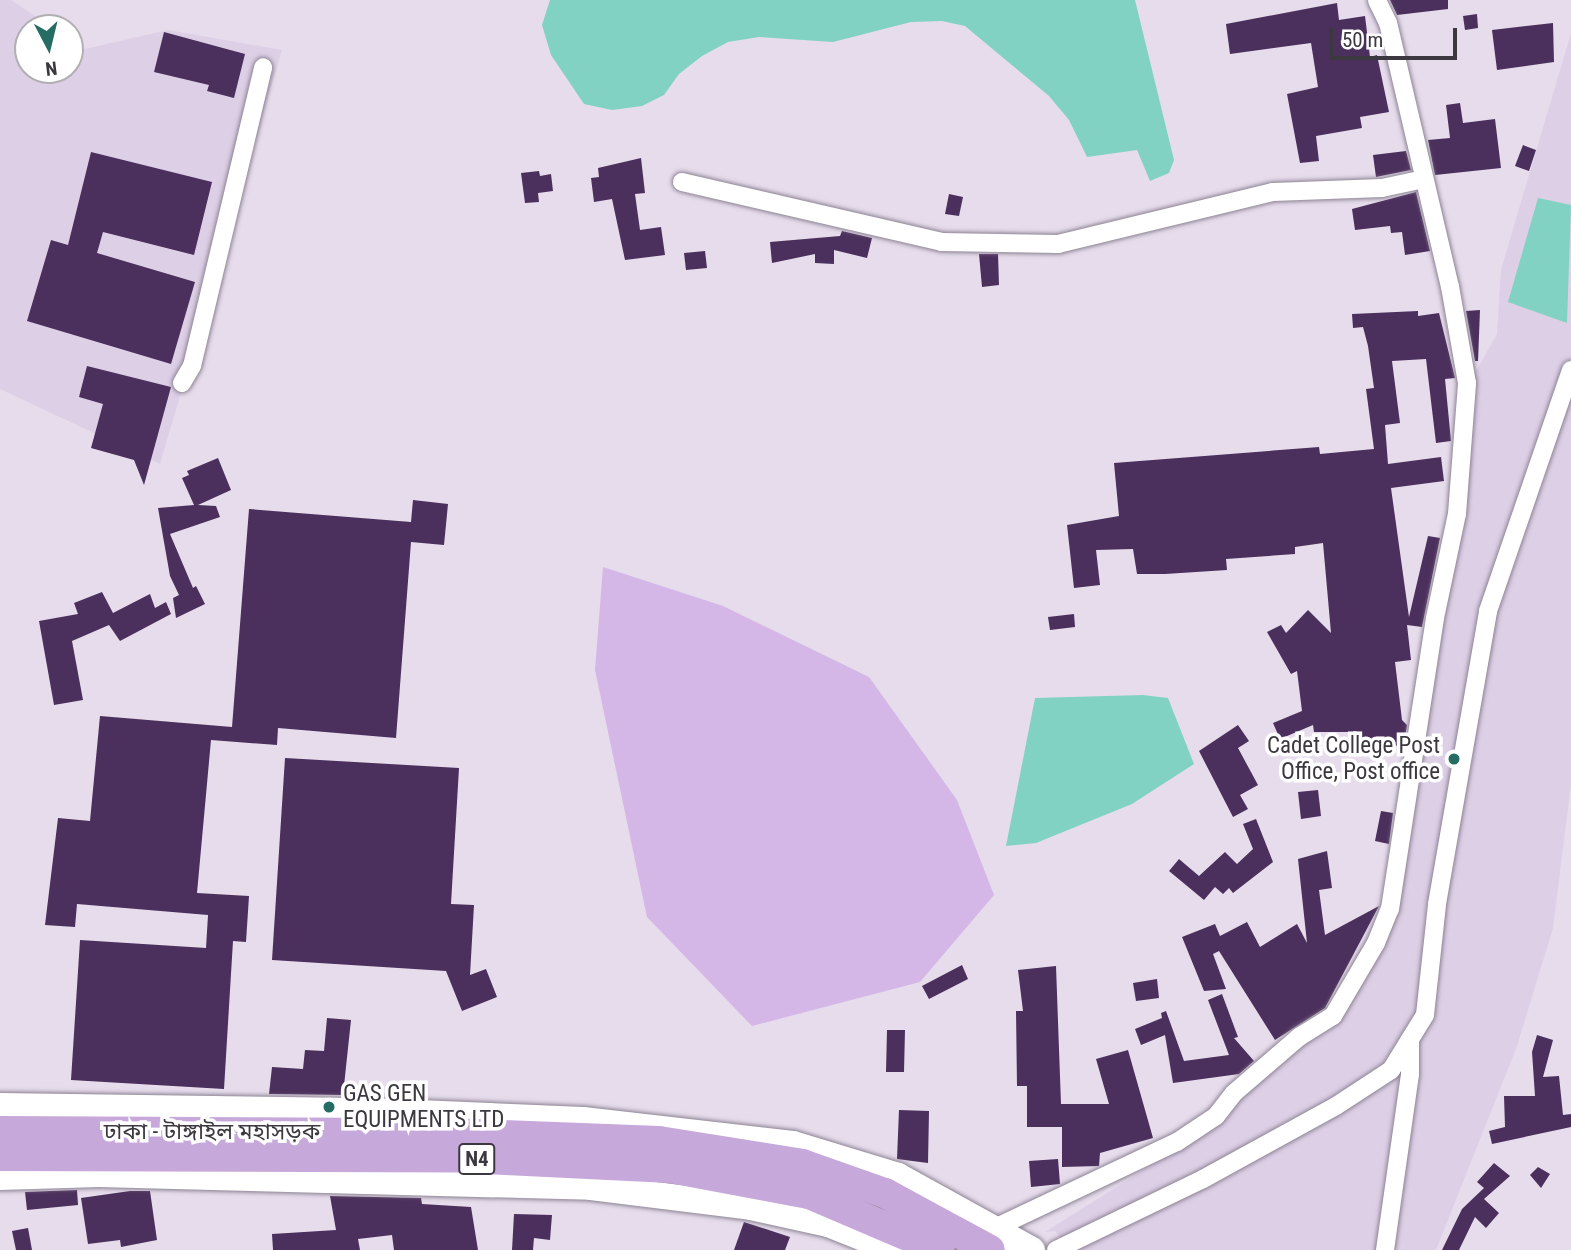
<!DOCTYPE html>
<meta charset="utf-8">
<style>
body{margin:0}
#map{position:relative;width:1571px;height:1250px;overflow:hidden;background:#e6dcec;font-family:"Roboto Condensed","Noto Sans Bengali",sans-serif}
div>[style]{position:absolute}
.built>*{inset:0;background:#ddcfe6}
.green>*{inset:0;background:#d4b6e7}
.water>*{inset:0;background:#82d2c4}
.building>*{inset:0;background:#4b2f5c}
.roads{filter:drop-shadow(0 0 2px #8c8393) drop-shadow(0 0 2px #8c8393)}
.minor>*{height:18px;margin:-9px;padding:0 9px;transform-origin:9px;border-radius:9px;background:#fff}
.secondary>*{height:26px;margin:-13px;padding:0 13px;transform-origin:13px;border-radius:13px;background:#fff}
.trunk>*{height:30px;margin:-15px;padding:0 15px;transform-origin:15px;border-radius:15px;background:#c7a8da}
.dots>*{width:19px;height:19px;translate:-50% -50%;box-sizing:border-box;border:4px solid #fff;border-radius:50%}
span{translate:-50% -50%;white-space:nowrap;text-align:center;line-height:1.15;-webkit-text-stroke:7px #fff;paint-order:stroke}
.shield-label span{padding:2px 5px;background:#fff;border:2px solid;border-radius:5px;-webkit-text-stroke-width:0}
.shield-label{font-size:21px;color:#3c383f;font-weight:700}
.poi-label{font-size:23px;color:#3c383f}
.right{translate:-100% -50%;text-align:right}
.left{translate:0 -50%;text-align:left}
.street-label{font-size:23px;color:#3c383f}
.north{position:absolute;left:14px;top:14px;width:70px;height:70px;box-sizing:border-box;background:#fff;border:2px solid #b1afb2;border-radius:50%;rotate:173deg;font-size:19px;font-weight:700;line-height:28px;text-align:center;color:#3c383f}
.north::after{content:'';display:block;margin:auto;width:24px;height:32px;background:#256c63;clip-path:polygon(50% 0,100% 100%,50% 72%,0 100%)}
.scale{position:absolute;left:1329px;top:28px;width:128px;height:32px;box-sizing:border-box;border:4px solid #3c383f;border-top:0;padding-left:9px;font-size:21px;line-height:24px;white-space:nowrap;color:#3c383f;-webkit-text-stroke:5px #fff;paint-order:stroke}
</style>
<div id="map">
<div class="built">
<i style="clip-path:polygon(0 0,11px 0,53px 28px,28px 28px,28px 70px,70px 70px,70px 39px,85px 49px,168px 30px,282px 50px,160px 464px,0 389px)"></i>
<i style="clip-path:polygon(1571px 33px,1571px 784px,1553px 928px,1517px 1046px,1436px 1250px,1071px 1250px,1055px 1231px,1045px 1232px,1190px 1141px,1302px 1040px,1381px 945px,1470px 382px,1497px 334px,1501px 270px)"></i>
</div>
<div class="green">
<i style="clip-path:polygon(603px 567px,723px 606px,869px 677px,957px 800px,994px 895px,920px 982px,752px 1026px,647px 917px,595px 670px)"></i>
</div>
<div class="water">
<i style="clip-path:polygon(550px 0,1135px 0,1174px 160px,1169px 173px,1150px 181px,1137px 150px,1087px 157px,1069px 120px,1049px 96px,965px 26px,942px 21px,911px 22px,833px 42px,759px 37px,728px 42px,702px 56px,679px 74px,664px 95px,642px 106px,612px 110px,584px 104px,551px 55px,542px 25px)"></i>
<i style="clip-path:polygon(1538px 198px,1571px 205px,1567px 323px,1508px 302px)"></i>
<i style="clip-path:polygon(1143px 695px,1168px 698px,1194px 764px,1132px 804px,1036px 843px,1006px 846px,1035px 698px)"></i>
</div>
<div class="building">
<i style="clip-path:polygon(1390px 0,1448px 0,1448px 9px,1397px 15px)"></i>
<i style="clip-path:polygon(1337px 3px,1339px 20px,1365px 16px,1370px 57px,1377px 55px,1389px 112px,1360px 117px,1362px 128px,1316px 136px,1319px 161px,1300px 163px,1287px 94px,1318px 87px,1311px 43px,1230px 54px,1226px 24px)"></i>
<i style="clip-path:polygon(1477px 14px,1478px 28px,1465px 30px,1463px 16px)"></i>
<i style="clip-path:polygon(1553px 23px,1554px 62px,1497px 70px,1492px 30px)"></i>
<i style="clip-path:polygon(164px 32px,245px 54px,234px 98px,207px 91px,209px 85px,154px 72px)"></i>
<i style="clip-path:polygon(1460px 103px,1463px 123px,1495px 119px,1501px 168px,1435px 175px,1428px 140px,1450px 138px,1446px 105px)"></i>
<i style="clip-path:polygon(1523px 145px,1536px 150px,1529px 171px,1515px 166px)"></i>
<i style="clip-path:polygon(1406px 151px,1411px 170px,1376px 177px,1373px 155px)"></i>
<i style="clip-path:polygon(91px 152px,212px 182px,194px 255px,103px 232px,97px 253px,195px 282px,171px 364px,27px 321px,51px 240px,68px 245px)"></i>
<i style="clip-path:polygon(641px 158px,645px 193px,635px 194px,640px 230px,661px 227px,665px 255px,625px 260px,612px 199px,594px 202px,591px 178px,599px 177px,598px 168px)"></i>
<i style="clip-path:polygon(539px 171px,540px 176px,551px 174px,553px 191px,538px 193px,539px 202px,525px 203px,521px 173px)"></i>
<i style="clip-path:polygon(1416px 192px,1430px 251px,1405px 255px,1402px 232px,1391px 233px,1390px 226px,1355px 230px,1352px 209px)"></i>
<i style="clip-path:polygon(949px 194px,963px 197px,959px 216px,945px 214px)"></i>
<i style="clip-path:polygon(842px 231px,872px 238px,867px 258px,834px 250px,834px 264px,815px 263px,815px 254px,772px 263px,770px 242px,840px 236px)"></i>
<i style="clip-path:polygon(705px 251px,707px 268px,686px 270px,684px 253px)"></i>
<i style="clip-path:polygon(979px 254px,998px 254px,999px 285px,982px 287px)"></i>
<i style="clip-path:polygon(1480px 310px,1478px 361px,1475px 361px,1466px 311px)"></i>
<i style="clip-path:polygon(1418px 311px,1418px 316px,1439px 313px,1455px 378px,1445px 379px,1451px 441px,1436px 443px,1426px 359px,1392px 361px,1400px 423px,1385px 425px,1388px 464px,1441px 457px,1444px 481px,1391px 488px,1409px 617px,1428px 536px,1440px 538px,1422px 627px,1407px 625px,1411px 660px,1395px 662px,1402px 720px,1407px 725px,1404px 745px,1357px 750px,1355px 732px,1314px 732px,1313px 725px,1280px 739px,1273px 723px,1302px 711px,1297px 671px,1291px 674px,1267px 632px,1281px 625px,1286px 633px,1308px 610px,1331px 633px,1323px 543px,1295px 547px,1295px 554px,1226px 559px,1227px 570px,1165px 574px,1137px 574px,1133px 549px,1096px 550px,1100px 585px,1074px 588px,1067px 525px,1119px 516px,1114px 463px,1319px 447px,1320px 454px,1374px 449px,1366px 389px,1374px 388px,1368px 346px,1363px 327px,1353px 328px,1352px 314px)"></i>
<i style="clip-path:polygon(87px 366px,171px 387px,144px 485px,134px 460px,91px 448px,103px 404px,79px 397px)"></i>
<i style="clip-path:polygon(218px 458px,231px 490px,198px 505px,216px 506px,220px 517px,170px 534px,193px 588px,196px 586px,205px 604px,176px 618px,173px 598px,179px 595px,170px 576px,158px 508px,194px 505px,182px 478px,189px 475px,187px 471px)"></i>
<i style="clip-path:polygon(413px 500px,448px 504px,444px 545px,411px 542px,396px 738px,278px 728px,277px 745px,211px 740px,197px 893px,249px 896px,246px 942px,233px 941px,224px 1089px,71px 1080px,80px 940px,206px 948px,208px 915px,77px 904px,75px 927px,45px 925px,58px 818px,90px 821px,100px 716px,232px 727px,249px 509px,411px 522px)"></i>
<i style="clip-path:polygon(102px 592px,113px 613px,150px 594px,155px 608px,166px 602px,171px 614px,120px 641px,109px 625px,72px 641px,83px 700px,54px 705px,39px 621px,78px 614px,74px 603px)"></i>
<i style="clip-path:polygon(1074px 614px,1075px 627px,1050px 630px,1048px 617px)"></i>
<i style="clip-path:polygon(1238px 725px,1249px 741px,1238px 748px,1258px 785px,1240px 795px,1248px 809px,1233px 817px,1199px 751px)"></i>
<i style="clip-path:polygon(285px 758px,459px 768px,451px 904px,474px 905px,470px 975px,486px 969px,497px 997px,462px 1011px,446px 971px,272px 960px)"></i>
<i style="clip-path:polygon(1318px 790px,1321px 816px,1301px 819px,1298px 792px)"></i>
<i style="clip-path:polygon(1381px 811px,1393px 813px,1389px 844px,1375px 841px)"></i>
<i style="clip-path:polygon(1256px 819px,1273px 862px,1233px 893px,1229px 888px,1223px 894px,1215px 887px,1204px 900px,1169px 871px,1179px 859px,1199px 876px,1225px 852px,1237px 864px,1253px 849px,1243px 824px)"></i>
<i style="clip-path:polygon(1327px 851px,1332px 888px,1319px 890px,1325px 935px,1379px 906px,1325px 1008px,1275px 1040px,1219px 951px,1213px 954px,1226px 989px,1204px 991px,1182px 937px,1215px 924px,1220px 936px,1247px 922px,1260px 947px,1297px 924px,1307px 943px,1298px 859px)"></i>
<i style="clip-path:polygon(962px 965px,968px 979px,929px 999px,922px 986px)"></i>
<i style="clip-path:polygon(1056px 966px,1061px 1104px,1109px 1104px,1096px 1059px,1128px 1050px,1153px 1138px,1100px 1153px,1099px 1166px,1062px 1167px,1062px 1127px,1027px 1127px,1027px 1086px,1017px 1086px,1016px 1011px,1023px 1011px,1018px 970px)"></i>
<i style="clip-path:polygon(1157px 979px,1159px 998px,1136px 1001px,1133px 983px)"></i>
<i style="clip-path:polygon(1222px 994px,1238px 1037px,1234px 1038px,1254px 1061px,1239px 1074px,1173px 1083px,1165px 1035px,1141px 1045px,1135px 1029px,1162px 1018px,1161px 1013px,1166px 1011px,1184px 1061px,1229px 1055px,1208px 1000px)"></i>
<i style="clip-path:polygon(327px 1018px,351px 1020px,343px 1095px,269px 1094px,272px 1067px,303px 1069px,305px 1050px,324px 1051px)"></i>
<i style="clip-path:polygon(887px 1030px,905px 1030px,904px 1072px,886px 1072px)"></i>
<i style="clip-path:polygon(1537px 1035px,1553px 1040px,1543px 1077px,1559px 1076px,1563px 1115px,1571px 1114px,1571px 1127px,1492px 1144px,1489px 1131px,1505px 1127px,1504px 1096px,1535px 1096px,1532px 1052px)"></i>
<i style="clip-path:polygon(899px 1110px,929px 1111px,928px 1163px,897px 1159px)"></i>
<i style="clip-path:polygon(1058px 1159px,1060px 1184px,1031px 1187px,1029px 1161px)"></i>
<i style="clip-path:polygon(1494px 1163px,1510px 1176px,1484px 1199px,1499px 1213px,1486px 1228px,1475px 1217px,1459px 1250px,1442px 1250px,1462px 1209px,1484px 1188px,1477px 1182px)"></i>
<i style="clip-path:polygon(1538px 1167px,1550px 1174px,1541px 1188px,1530px 1175px)"></i>
<i style="clip-path:polygon(77px 1190px,78px 1205px,27px 1210px,25px 1192px)"></i>
<i style="clip-path:polygon(130px 1191px,150px 1191px,157px 1240px,121px 1247px,120px 1240px,88px 1244px,81px 1198px)"></i>
<i style="clip-path:polygon(330px 1196px,421px 1198px,422px 1204px,471px 1207px,478px 1250px,394px 1250px,392px 1235px,358px 1239px,360px 1250px,273px 1250px,272px 1234px,336px 1230px)"></i>
<i style="clip-path:polygon(514px 1214px,552px 1215px,550px 1240px,534px 1238px,533px 1250px,512px 1250px)"></i>
<i style="clip-path:polygon(744px 1222px,790px 1237px,785px 1250px,734px 1250px)"></i>
<i style="clip-path:polygon(28px 1228px,32px 1250px,16px 1250px,12px 1231px)"></i>
</div>
<div class="roads">
<div class="minor">
<i style="left:682px;top:182px;width:266px;rotate:13deg"></i>
<i style="left:941px;top:242px;width:117px;rotate:1deg"></i>
<i style="left:1058px;top:244px;width:221px;rotate:-13.6deg"></i>
<i style="left:1273px;top:192px;width:109px;rotate:-2.1deg"></i>
<i style="left:1382px;top:188px;width:43px;rotate:-12.1deg"></i>
<i style="left:182px;top:383px;width:20px;rotate:-60deg"></i>
<i style="left:192px;top:366px;width:307px;rotate:-76.6deg"></i>
<i style="left:997px;top:1227px;width:199px;rotate:-25.3deg"></i>
<i style="left:1177px;top:1142px;width:47px;rotate:-33.7deg"></i>
<i style="left:1216px;top:1116px;width:29px;rotate:-52deg"></i>
<i style="left:1234px;top:1093px;width:86px;rotate:-40.7deg"></i>
<i style="left:1299px;top:1037px;width:40px;rotate:-32deg"></i>
<i style="left:1333px;top:1016px;width:85px;rotate:-59.5deg"></i>
<i style="left:1376px;top:943px;width:37px;rotate:-68deg"></i>
<i style="left:1390px;top:909px;width:294px;rotate:-81.2deg"></i>
<i style="left:1435px;top:618px;width:106px;rotate:-78.1deg"></i>
<i style="left:1457px;top:514px;width:131px;rotate:-85.6deg"></i>
<i style="left:1467px;top:383px;width:97px;rotate:-100deg"></i>
<i style="left:1450px;top:287px;width:271px;rotate:-103.2deg"></i>
<i style="left:1388px;top:23px;width:25px;rotate:-116deg"></i>
<i style="left:1056px;top:1250px;width:163px;rotate:-25.8deg"></i>
<i style="left:1203px;top:1179px;width:152px;rotate:-28.8deg"></i>
<i style="left:1336px;top:1106px;width:66px;rotate:-33.2deg"></i>
<i style="left:1391px;top:1070px;width:65px;rotate:-58.3deg"></i>
<i style="left:1425px;top:1015px;width:112px;rotate:-83.8deg"></i>
<i style="left:1437px;top:904px;width:297px;rotate:-80.1deg"></i>
<i style="left:1488px;top:611px;width:255px;rotate:-71deg"></i>
<i style="left:1385px;top:1250px;width:178px;rotate:-81.9deg"></i>
<i style="left:1410px;top:1074px;width:35px;rotate:-90deg"></i>
</div>
<div class="secondary">
<i style="left:0;top:1106px;width:371px;rotate:0.8deg"></i>
<i style="left:371px;top:1111px;width:212px;rotate:2.4deg"></i>
<i style="left:583px;top:1120px;width:211px;rotate:6.5deg"></i>
<i style="left:793px;top:1144px;width:110px;rotate:16.9deg"></i>
<i style="left:898px;top:1176px;width:153px;rotate:28.9deg"></i>
<i style="left:0;top:1177px;width:99px;rotate:-1.7deg"></i>
<i style="left:99px;top:1174px;width:492px;rotate:1.5deg"></i>
<i style="left:591px;top:1187px;width:161px;rotate:7.1deg"></i>
<i style="left:751px;top:1207px;width:79px;rotate:12.4deg"></i>
<i style="left:828px;top:1224px;width:70px;rotate:21.8deg"></i>
</div>
<div class="trunk">
<i style="left:0;top:1131px;width:451px;rotate:0.3deg"></i>
<i style="left:451px;top:1133px;width:208px;rotate:2.2deg"></i>
<i style="left:659px;top:1141px;width:145px;rotate:9.1deg"></i>
<i style="left:802px;top:1164px;width:88px;rotate:19.3deg"></i>
<i style="left:885px;top:1193px;width:119px;rotate:28.5deg"></i>
<i style="left:0;top:1156px;width:465px;rotate:0.2deg"></i>
<i style="left:465px;top:1158px;width:205px;rotate:2.8deg"></i>
<i style="left:670px;top:1168px;width:141px;rotate:10.6deg"></i>
<i style="left:809px;top:1194px;width:142px;rotate:23.1deg"></i>
</div>
</div>
<div class="dots">
<i style="left:1454px;top:759px;background:#256c63"></i>
<i style="left:329px;top:1107px;background:#256c63"></i>
</div>
<div class="shield-label">
<span style="left:477px;top:1159px">N4</span>
</div>
<div class="poi-label">
<span class="right" style="left:1440px;top:759px">Cadet College Post<br>Office, Post office</span>
<span class="left" style="left:343px;top:1107px">GAS GEN<br>EQUIPMENTS LTD</span>
</div>
<div class="street-label">
<span style="left:212px;top:1132px">ঢাকা - টাঙ্গাইল মহাসড়ক</span>
</div>
<div class="north">N</div>
<div class="scale">50 m</div>
</div>
